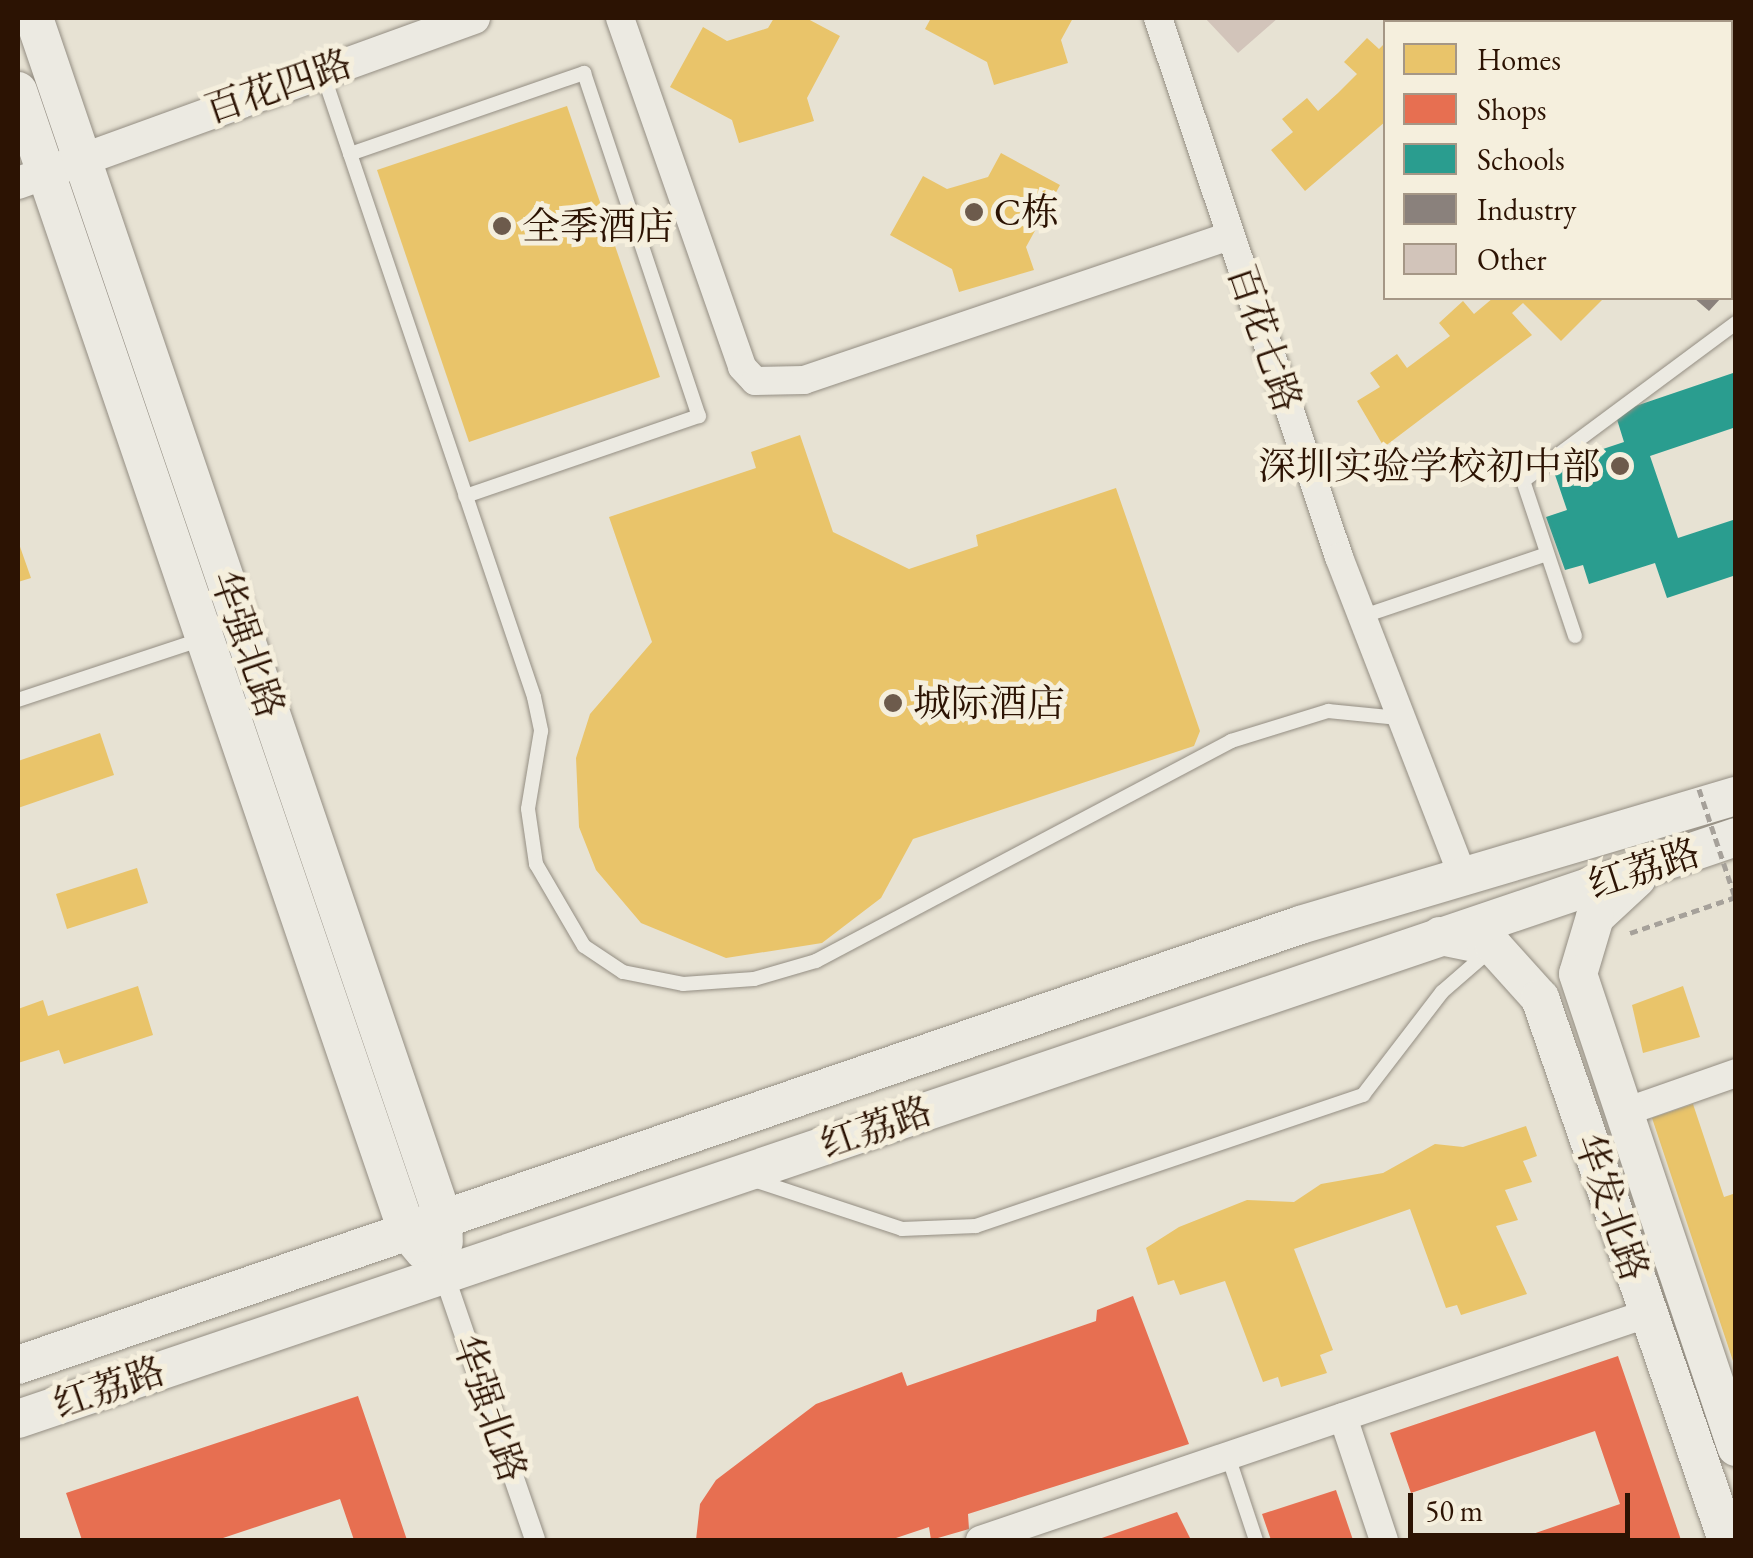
<!DOCTYPE html>
<meta charset="utf-8">
<style>
body{margin:0}
#map{position:relative;width:1753px;height:1558px;overflow:hidden;background:#e7e2d3;font-family:"EB Garamond","Noto Serif SC",serif}
div>[style]{position:absolute}
.homes>*{inset:0;background:#e9c46a}
.shops>*{inset:0;background:#e76f51}
.schools>*{inset:0;background:#2a9d8f}
.industry>*{inset:0;background:#8a817c}
.building>*{inset:0;background:#d2c4ba}
.path>*{height:5px;margin-top:-2.5px;transform-origin:0;background:repeating-linear-gradient(90deg,#a6a19a 0 8px,transparent 0 13px)}
.roads{filter:drop-shadow(0 0 2px #948e83) drop-shadow(0 0 2px #948e83)}
.service>*{height:14px;margin:-7px;padding:0 7px;transform-origin:7px;border-radius:7px;background:#eceae2}
.pedestrian>*{height:20px;margin:-10px;padding:0 10px;transform-origin:10px;border-radius:10px;background:#eceae2}
.minor>*{height:28px;margin:-14px;padding:0 14px;transform-origin:14px;border-radius:14px;background:#eceae2}
.tertiary>*{height:32px;margin:-16px;padding:0 16px;transform-origin:16px;border-radius:16px;background:#eceae2}
.secondary>*{height:38px;margin:-19px;padding:0 19px;transform-origin:19px;border-radius:19px;background:#eceae2}
.path-bridge>*{height:5px;margin-top:-2.5px;transform-origin:0;background:repeating-linear-gradient(90deg,#a6a19a 0 8px,transparent 0 13px)}
.dots>*{width:28px;height:28px;translate:-50% -50%;box-sizing:border-box;border:5px solid #f5efdd;border-radius:50%}
span{translate:-50% -50%;white-space:nowrap;text-align:center;line-height:1.15;-webkit-text-stroke:10px #f5efdd;paint-order:stroke}
.street-label{font-size:38px;color:#2c1303}
.poi-label{font-size:38px;color:#2c1303}
.left{translate:0 -50%;text-align:left}
.right{translate:-100% -50%;text-align:right}
.frame{position:absolute;inset:0;border:20px solid #2c1303;pointer-events:none}
.legend{position:absolute;left:1383px;top:20px;width:350px;height:280px;box-sizing:border-box;background:#f5efdd;border:2px solid #a59786;margin:0;padding:12px 18px;list-style:none;font-size:30px;color:#2c1303}
.legend li{display:flex;align-items:center;gap:20px;height:50px}
.legend b{width:50px;border:2px solid #a59786}
.scale{position:absolute;left:1408px;top:1493px;width:222px;height:45px;box-sizing:border-box;border:5px solid #2c1303;border-top:0;padding-left:12px;font-size:30px;line-height:35px;white-space:nowrap;color:#2c1303;-webkit-text-stroke:8px #f5efdd;paint-order:stroke}
</style>
<div id="map">
<div class="homes">
<i style="clip-path:polygon(774px 18px,806px 18px,840px 36px,807px 98px,814px 121px,739px 143px,732px 120px,670px 87px,703px 27px,727px 41px,768px 28px)"></i>
<i style="clip-path:polygon(931px 18px,1073px 18px,1061px 40px,1068px 63px,994px 85px,987px 62px,925px 29px)"></i>
<i style="clip-path:polygon(1406px 18px,1473px 18px,1402px 22px)"></i>
<i style="clip-path:polygon(1736px 21px,1736px 99px,1730px 97px)"></i>
<i style="clip-path:polygon(1367px 38px,1379px 49px,1386px 42px,1386px 121px,1305px 191px,1271px 150px,1293px 132px,1282px 119px,1307px 98px,1318px 111px,1338px 93px,1357px 74px,1344px 62px)"></i>
<i style="clip-path:polygon(567px 106px,660px 377px,469px 442px,377px 170px)"></i>
<i style="clip-path:polygon(1001px 153px,1060px 185px,1026px 247px,1034px 270px,959px 292px,952px 269px,890px 235px,923px 176px,947px 189px,988px 177px)"></i>
<i style="clip-path:polygon(1493px 298px,1604px 298px,1561px 341px,1523px 303px,1512px 313px,1532px 335px,1384px 447px,1357px 401px,1380px 387px,1370px 373px,1397px 354px,1407px 368px,1450px 336px,1439px 323px,1463px 301px,1474px 314px)"></i>
<i style="clip-path:polygon(800px 435px,833px 532px,909px 569px,978px 546px,976px 535px,1116px 488px,1200px 731px,1194px 746px,913px 839px,881px 898px,822px 943px,726px 958px,641px 923px,596px 870px,579px 827px,576px 758px,590px 714px,652px 642px,609px 517px,756px 468px,751px 452px)"></i>
<i style="clip-path:polygon(18px 541px,31px 578px,18px 582px)"></i>
<i style="clip-path:polygon(100px 733px,114px 775px,18px 808px,18px 761px)"></i>
<i style="clip-path:polygon(137px 868px,148px 903px,67px 929px,56px 894px)"></i>
<i style="clip-path:polygon(138px 986px,153px 1035px,64px 1064px,59px 1050px,18px 1063px,18px 1009px,43px 1000px,48px 1016px)"></i>
<i style="clip-path:polygon(1683px 986px,1700px 1037px,1643px 1053px,1632px 1005px)"></i>
<i style="clip-path:polygon(1693px 1104px,1724px 1197px,1736px 1193px,1735px 1367px,1652px 1118px)"></i>
<i style="clip-path:polygon(1526px 1126px,1537px 1156px,1523px 1161px,1532px 1182px,1505px 1190px,1518px 1220px,1496px 1226px,1527px 1294px,1461px 1315px,1457px 1305px,1446px 1308px,1410px 1209px,1294px 1249px,1333px 1350px,1320px 1355px,1327px 1373px,1281px 1387px,1278px 1377px,1263px 1382px,1225px 1281px,1180px 1295px,1174px 1280px,1158px 1285px,1146px 1248px,1179px 1227px,1247px 1200px,1294px 1202px,1321px 1184px,1383px 1173px,1435px 1144px,1463px 1147px)"></i>
</div>
<div class="shops">
<i style="clip-path:polygon(1133px 1296px,1189px 1444px,968px 1514px,969px 1529px,931px 1540px,929px 1527px,890px 1540px,696px 1540px,700px 1504px,716px 1480px,816px 1404px,902px 1372px,907px 1386px,1096px 1321px,1097px 1310px)"></i>
<i style="clip-path:polygon(1618px 1356px,1681px 1540px,1515px 1540px,1620px 1504px,1595px 1431px,1411px 1493px,1390px 1433px)"></i>
<i style="clip-path:polygon(358px 1396px,407px 1540px,354px 1540px,340px 1499px,217px 1540px,82px 1540px,66px 1493px)"></i>
<i style="clip-path:polygon(1336px 1490px,1353px 1540px,1271px 1540px,1262px 1514px)"></i>
<i style="clip-path:polygon(1177px 1512px,1191px 1540px,1096px 1540px)"></i>
</div>
<div class="schools">
<i style="clip-path:polygon(1736px 372px,1736px 427px,1650px 456px,1678px 538px,1736px 519px,1736px 575px,1667px 598px,1655px 563px,1589px 584px,1583px 565px,1565px 570px,1546px 517px,1567px 510px,1552px 466px,1624px 442px,1615px 413px)"></i>
</div>
<div class="industry">
<i style="clip-path:polygon(1736px 251px,1736px 281px,1730px 287px,1730px 256px)"></i>
<i style="clip-path:polygon(1694px 298px,1721px 298px,1709px 311px)"></i>
</div>
<div class="building">
<i style="clip-path:polygon(1205px 18px,1278px 18px,1238px 53px)"></i>
</div>
<div class="path">
<i style="left:1630px;top:933px;width:112px;rotate:-18.8deg"></i>
</div>
<div class="roads">
<div class="service">
<i style="left:322px;top:71px;width:661px;rotate:71.29deg"></i>
<i style="left:534px;top:697px;width:35px;rotate:78deg"></i>
<i style="left:541px;top:731px;width:79px;rotate:99.5deg"></i>
<i style="left:528px;top:809px;width:56px;rotate:81.7deg"></i>
<i style="left:536px;top:864px;width:95px;rotate:59.7deg"></i>
<i style="left:584px;top:946px;width:47px;rotate:33.7deg"></i>
<i style="left:623px;top:972px;width:61px;rotate:11.3deg"></i>
<i style="left:683px;top:984px;width:71px;rotate:-4deg"></i>
<i style="left:754px;top:979px;width:65px;rotate:-16.2deg"></i>
<i style="left:816px;top:961px;width:470px;rotate:-27.9deg"></i>
<i style="left:1231px;top:741px;width:102px;rotate:-17.2deg"></i>
<i style="left:1328px;top:711px;width:71px;rotate:5.6deg"></i>
<i style="left:350px;top:154px;width:248px;rotate:-19.1deg"></i>
<i style="left:584px;top:73px;width:362px;rotate:71.5deg"></i>
<i style="left:699px;top:416px;width:247px;rotate:161.1deg"></i>
<i style="left:1361px;top:617px;width:196px;rotate:-18.7deg"></i>
<i style="left:1575px;top:636px;width:163px;rotate:-108.5deg"></i>
<i style="left:1523px;top:481px;width:265px;rotate:-36.6deg"></i>
<i style="left:18px;top:700px;width:194px;rotate:-18.3deg"></i>
<i style="left:751px;top:1179px;width:159px;rotate:18.3deg"></i>
<i style="left:902px;top:1229px;width:74px;rotate:-2.3deg"></i>
<i style="left:976px;top:1226px;width:409px;rotate:-18.7deg"></i>
<i style="left:1363px;top:1095px;width:130px;rotate:-52.5deg"></i>
<i style="left:1442px;top:992px;width:61px;rotate:-41deg"></i>
<i style="left:1228px;top:1456px;width:89px;rotate:71.6deg"></i>
</div>
<div class="pedestrian">
<i style="left:444px;top:1275px;width:280px;rotate:71deg"></i>
</div>
<div class="minor">
<i style="left:620px;top:18px;width:370px;rotate:70.7deg"></i>
<i style="left:742px;top:367px;width:19px;rotate:47deg"></i>
<i style="left:755px;top:381px;width:49px;rotate:-1.2deg"></i>
<i style="left:804px;top:380px;width:450px;rotate:-18.7deg"></i>
<i style="left:1158px;top:18px;width:569px;rotate:71.44deg"></i>
<i style="left:1339px;top:557px;width:346px;rotate:68.8deg"></i>
<i style="left:1622px;top:1113px;width:121px;rotate:-19.3deg"></i>
<i style="left:1343px;top:1417px;width:130px;rotate:71.6deg"></i>
<i style="left:980px;top:1540px;width:706px;rotate:-18.74deg"></i>
</div>
<div class="tertiary">
<i style="left:18px;top:183px;width:485px;rotate:-19.9deg"></i>
</div>
<div class="secondary">
<i style="left:34px;top:18px;width:1268px;rotate:71.18deg"></i>
<i style="left:443px;top:1218px;width:24px;rotate:88deg"></i>
<i style="left:18px;top:91px;width:1205px;rotate:71.16deg"></i>
<i style="left:407px;top:1231px;width:25px;rotate:50deg"></i>
<i style="left:1637px;top:878px;width:57px;rotate:137.1deg"></i>
<i style="left:1595px;top:917px;width:59px;rotate:106.6deg"></i>
<i style="left:1578px;top:974px;width:499px;rotate:71.5deg"></i>
<i style="left:1440px;top:936px;width:55px;rotate:11.5deg"></i>
<i style="left:1494px;top:947px;width:69px;rotate:48deg"></i>
<i style="left:1540px;top:998px;width:573px;rotate:70.96deg"></i>
<i style="left:18px;top:1365px;width:1355px;rotate:-18.94deg"></i>
<i style="left:1300px;top:925px;width:455px;rotate:-16.5deg"></i>
<i style="left:18px;top:1419px;width:1814px;rotate:-18.71deg"></i>
</div>
</div>
<div class="path-bridge">
<i style="left:1699px;top:789px;width:114px;rotate:71.6deg"></i>
</div>
<div class="dots">
<i style="left:974px;top:212px;background:#6d5b4c"></i>
<i style="left:502px;top:226px;background:#6d5b4c"></i>
<i style="left:1620px;top:466px;background:#6d5b4c"></i>
<i style="left:893px;top:703px;background:#6d5b4c"></i>
</div>
<div class="street-label">
<span style="left:278px;top:86px;rotate:-19deg">百花四路</span>
<span style="left:1265px;top:338px;rotate:71deg">百花七路</span>
<span style="left:248px;top:644px;rotate:71deg">华强北路</span>
<span style="left:1644px;top:868px;rotate:-18deg">红荔路</span>
<span style="left:876px;top:1127px;rotate:-19deg">红荔路</span>
<span style="left:1612px;top:1207px;rotate:71deg">华发北路</span>
<span style="left:109px;top:1387px;rotate:-19deg">红荔路</span>
<span style="left:490px;top:1408px;rotate:71deg">华强北路</span>
</div>
<div class="poi-label">
<span class="left" style="left:994px;top:212px">C栋</span>
<span class="left" style="left:522px;top:226px">全季酒店</span>
<span class="right" style="left:1600px;top:466px">深圳实验学校初中部</span>
<span class="left" style="left:913px;top:703px">城际酒店</span>
</div>
<div class="frame"></div>
<ul class="legend">
<li><b style="height:28px;background:#e9c46a"></b>Homes</li>
<li><b style="height:28px;background:#e76f51"></b>Shops</li>
<li><b style="height:28px;background:#2a9d8f"></b>Schools</li>
<li><b style="height:28px;background:#8a817c"></b>Industry</li>
<li><b style="height:28px;background:#d2c4ba"></b>Other</li>
</ul>
<div class="scale">50 m</div>
</div>
